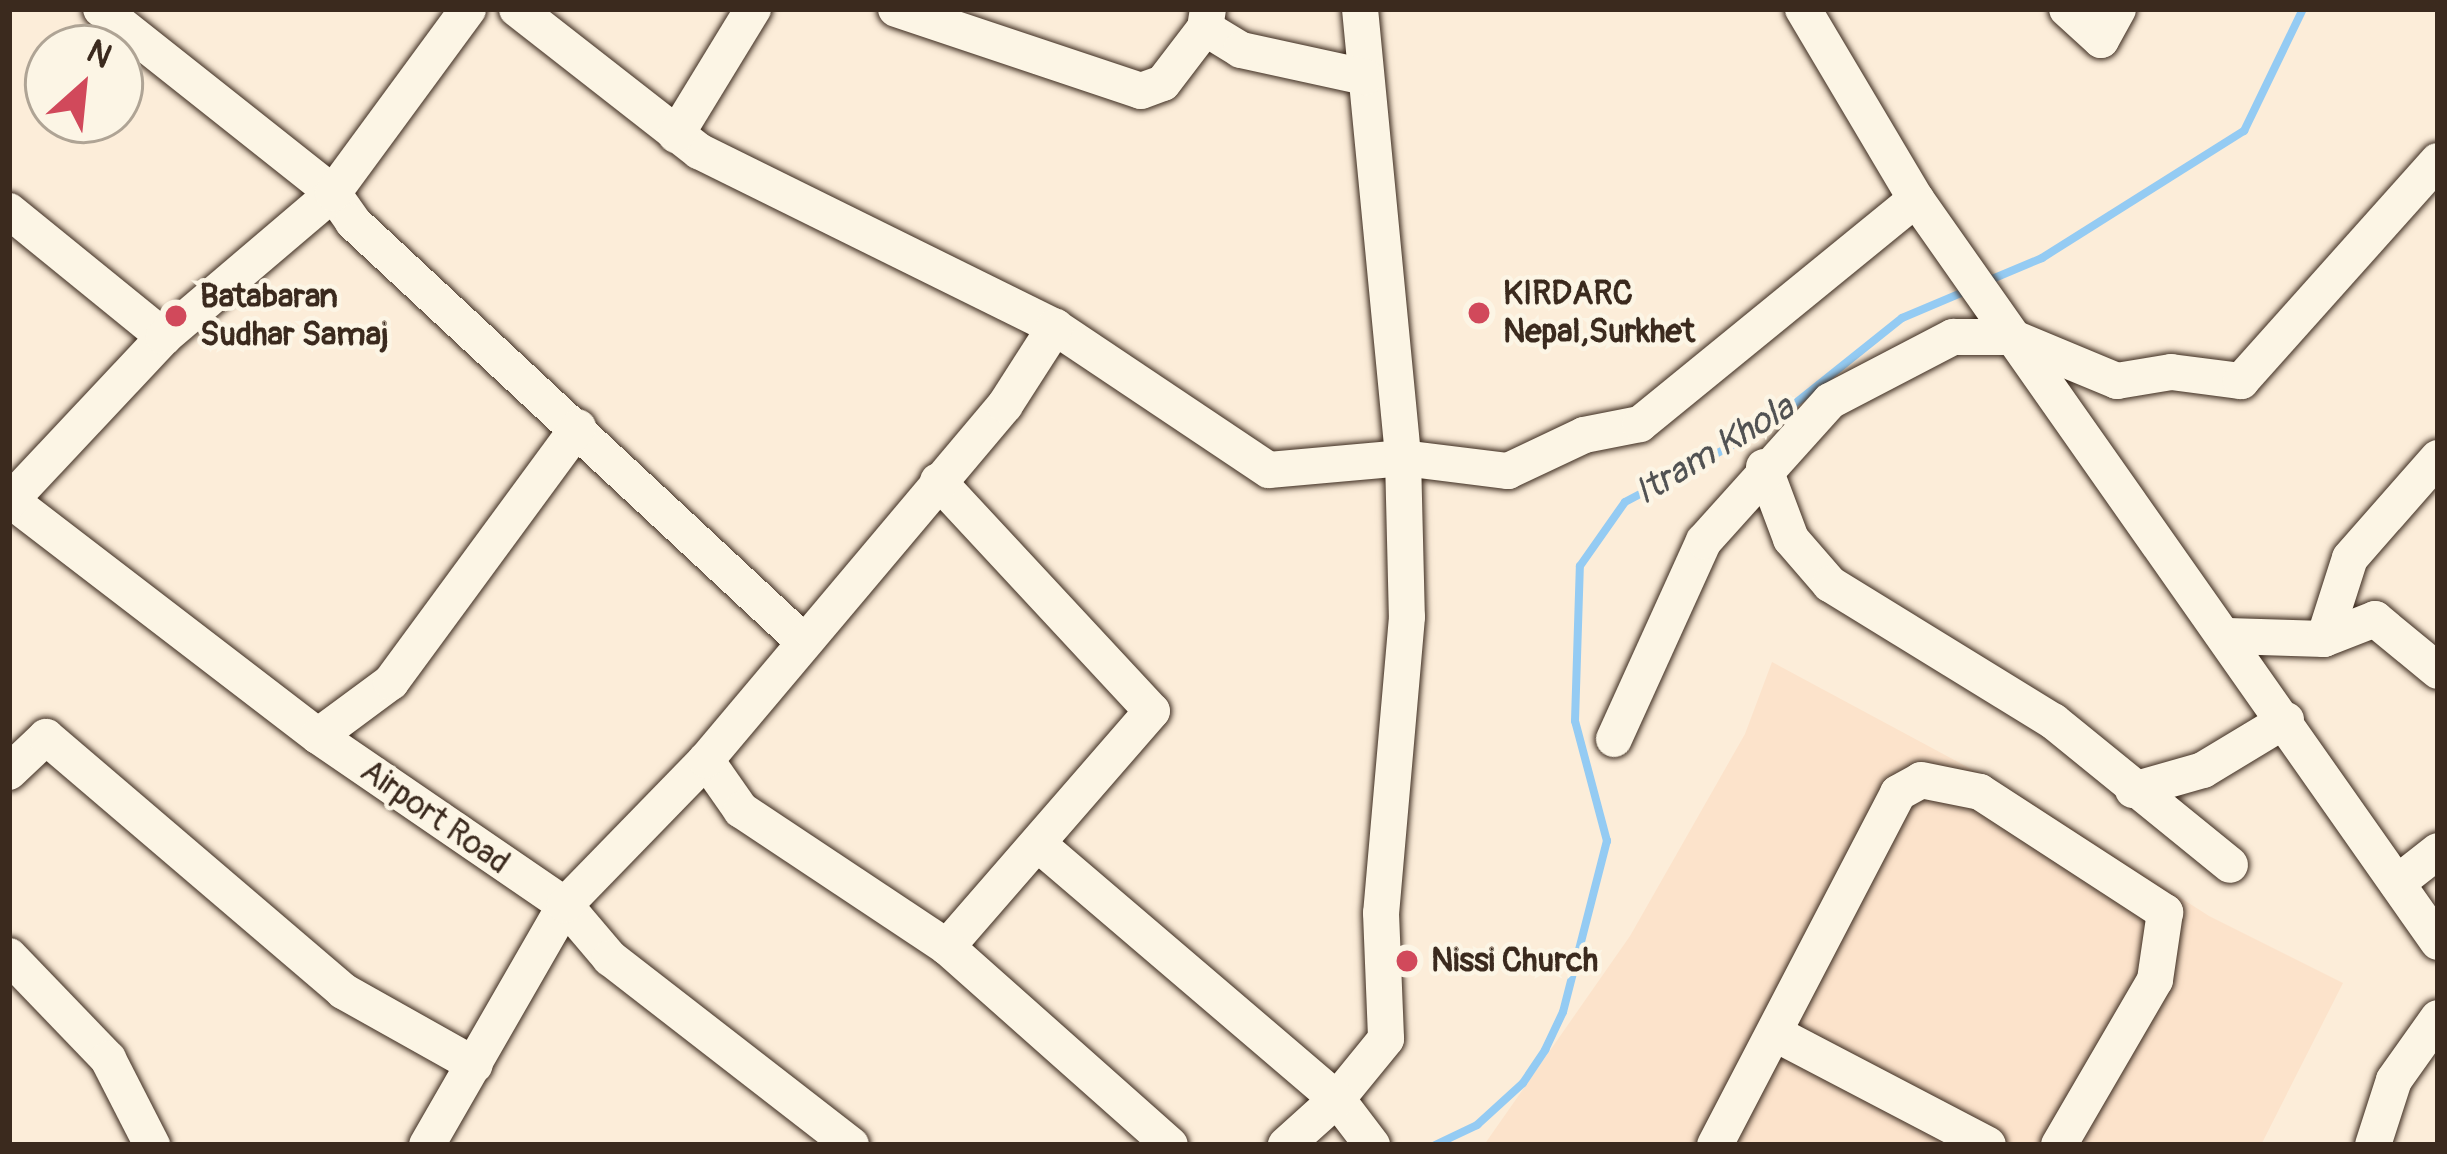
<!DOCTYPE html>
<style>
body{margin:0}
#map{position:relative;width:2447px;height:1154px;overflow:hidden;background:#fcedd9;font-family:Pangolin,sans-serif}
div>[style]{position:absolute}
.built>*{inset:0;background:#fce3cb}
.stream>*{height:8px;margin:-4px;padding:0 4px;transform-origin:4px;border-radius:4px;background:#94cbf3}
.roads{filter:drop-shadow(0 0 3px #3b2a1e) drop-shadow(0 0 3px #3b2a1e)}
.minor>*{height:36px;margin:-18px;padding:0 18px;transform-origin:18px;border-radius:18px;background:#fcf5e5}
.dots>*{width:33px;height:33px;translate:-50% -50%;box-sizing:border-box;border:6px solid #fcf5e5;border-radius:50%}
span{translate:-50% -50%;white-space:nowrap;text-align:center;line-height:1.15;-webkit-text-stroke:9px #fcf5e5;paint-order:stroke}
.poi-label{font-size:33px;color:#3b2a1e;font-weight:700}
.left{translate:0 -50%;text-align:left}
.street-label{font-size:33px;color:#3b2a1e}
.water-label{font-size:36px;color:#515253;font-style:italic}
.frame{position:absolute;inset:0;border:12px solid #3b2a1e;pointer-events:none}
.north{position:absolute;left:24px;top:24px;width:120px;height:120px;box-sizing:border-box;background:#fcf5e5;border:3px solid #afa495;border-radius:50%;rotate:27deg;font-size:33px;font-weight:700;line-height:48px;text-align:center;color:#3b2a1e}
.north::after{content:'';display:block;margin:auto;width:42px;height:54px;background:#d1495b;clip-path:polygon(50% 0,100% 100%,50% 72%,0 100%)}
</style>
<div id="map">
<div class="built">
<i style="clip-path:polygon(1772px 662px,2025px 798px,2209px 916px,2343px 983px,2261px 1145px,1484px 1145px,1630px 936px,1745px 734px)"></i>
</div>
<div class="stream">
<i style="left:1985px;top:282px;width:62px;rotate:-22.8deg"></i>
<i style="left:2042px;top:258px;width:239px;rotate:-32.2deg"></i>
<i style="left:2244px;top:131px;width:136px;rotate:-64.2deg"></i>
<i style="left:1435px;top:1145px;width:47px;rotate:-25.5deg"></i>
<i style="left:1477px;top:1125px;width:62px;rotate:-42.4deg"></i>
<i style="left:1523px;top:1083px;width:40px;rotate:-56deg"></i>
<i style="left:1545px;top:1050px;width:42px;rotate:-64.7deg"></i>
<i style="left:1563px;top:1012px;width:177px;rotate:-75.6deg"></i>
<i style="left:1607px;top:841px;width:124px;rotate:-104.9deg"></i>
<i style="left:1575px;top:721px;width:155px;rotate:-88.2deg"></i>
<i style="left:1580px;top:566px;width:78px;rotate:-54.9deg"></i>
<i style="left:1625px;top:502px;width:156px;rotate:-27.9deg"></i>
<i style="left:1763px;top:429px;width:178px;rotate:-38.6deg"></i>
<i style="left:1902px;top:318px;width:69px;rotate:-22.9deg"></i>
</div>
<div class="roads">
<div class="minor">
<i style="left:101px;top:9px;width:296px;rotate:38.4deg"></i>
<i style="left:333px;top:193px;width:35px;rotate:55deg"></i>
<i style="left:353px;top:222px;width:616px;rotate:42.96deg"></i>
<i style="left:517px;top:9px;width:231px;rotate:38deg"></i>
<i style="left:699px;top:151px;width:397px;rotate:26.3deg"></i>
<i style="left:1055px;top:327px;width:257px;rotate:33.8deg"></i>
<i style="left:1269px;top:470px;width:135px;rotate:-5.1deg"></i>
<i style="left:1403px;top:458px;width:106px;rotate:7.1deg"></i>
<i style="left:1508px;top:471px;width:84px;rotate:-25.3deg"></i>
<i style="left:1584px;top:435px;width:57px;rotate:-11.1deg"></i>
<i style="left:1640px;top:424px;width:356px;rotate:-39.2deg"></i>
<i style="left:896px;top:9px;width:258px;rotate:18.5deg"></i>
<i style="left:1141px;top:91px;width:23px;rotate:-20deg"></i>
<i style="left:1163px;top:83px;width:69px;rotate:-52.6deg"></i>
<i style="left:1205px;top:28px;width:19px;rotate:-81deg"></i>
<i style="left:1360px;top:9px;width:451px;rotate:84.5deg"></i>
<i style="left:1403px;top:458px;width:159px;rotate:88.6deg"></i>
<i style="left:1407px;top:617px;width:297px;rotate:95deg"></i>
<i style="left:1381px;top:913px;width:126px;rotate:87.7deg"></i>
<i style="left:1386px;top:1039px;width:77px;rotate:129.2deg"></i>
<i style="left:1337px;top:1099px;width:58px;rotate:52.7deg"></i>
<i style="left:1803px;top:9px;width:221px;rotate:59.3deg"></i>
<i style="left:1916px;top:199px;width:908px;rotate:54.91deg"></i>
<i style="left:2067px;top:9px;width:46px;rotate:42.4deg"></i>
<i style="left:2101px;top:40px;width:35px;rotate:-61deg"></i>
<i style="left:1205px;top:28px;width:42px;rotate:31.4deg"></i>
<i style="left:1241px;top:50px;width:127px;rotate:12.3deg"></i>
<i style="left:676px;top:135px;width:148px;rotate:-58.6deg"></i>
<i style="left:9px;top:211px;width:200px;rotate:39.1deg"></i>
<i style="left:1764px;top:467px;width:77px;rotate:69.4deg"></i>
<i style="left:1791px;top:539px;width:60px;rotate:49.1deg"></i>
<i style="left:1830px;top:584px;width:262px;rotate:31.6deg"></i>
<i style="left:2053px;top:721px;width:228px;rotate:39.1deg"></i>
<i style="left:938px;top:481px;width:314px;rotate:47.1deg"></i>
<i style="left:1152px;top:711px;width:313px;rotate:131deg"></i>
<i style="left:9px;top:499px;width:389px;rotate:37.5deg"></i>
<i style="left:318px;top:736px;width:299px;rotate:34.4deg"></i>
<i style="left:565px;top:905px;width:70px;rotate:49.7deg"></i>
<i style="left:610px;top:958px;width:305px;rotate:37.8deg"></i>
<i style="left:9px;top:502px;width:226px;rotate:-46.8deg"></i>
<i style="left:164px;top:337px;width:222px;rotate:-40.4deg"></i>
<i style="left:333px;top:193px;width:228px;rotate:-53.7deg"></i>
<i style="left:2228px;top:636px;width:96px;rotate:1.8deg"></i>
<i style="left:2324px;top:639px;width:85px;rotate:-72.2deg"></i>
<i style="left:2350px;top:558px;width:133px;rotate:-48.7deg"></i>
<i style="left:2324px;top:639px;width:55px;rotate:-21.4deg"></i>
<i style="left:2375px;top:619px;width:82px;rotate:39.5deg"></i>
<i style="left:318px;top:736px;width:91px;rotate:-36.5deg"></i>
<i style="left:391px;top:682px;width:316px;rotate:-53.7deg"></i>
<i style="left:1614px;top:739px;width:217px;rotate:-65.6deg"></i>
<i style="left:1704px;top:541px;width:188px;rotate:-48deg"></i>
<i style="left:1830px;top:401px;width:139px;rotate:-27.5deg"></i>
<i style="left:1953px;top:337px;width:58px"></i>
<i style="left:2011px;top:337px;width:115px;rotate:22.5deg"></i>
<i style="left:2117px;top:381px;width:55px;rotate:-9.5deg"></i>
<i style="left:2171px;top:372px;width:71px;rotate:7.3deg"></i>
<i style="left:2241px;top:381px;width:295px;rotate:-48.2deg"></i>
<i style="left:706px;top:760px;width:61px;rotate:55deg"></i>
<i style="left:741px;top:810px;width:247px;rotate:33.6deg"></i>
<i style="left:947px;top:947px;width:298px;rotate:41.6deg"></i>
<i style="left:9px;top:772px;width:51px;rotate:-43.4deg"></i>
<i style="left:46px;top:737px;width:391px;rotate:40.5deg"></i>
<i style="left:343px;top:991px;width:151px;rotate:29.3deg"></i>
<i style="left:2133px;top:790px;width:73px;rotate:-15.9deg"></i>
<i style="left:2203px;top:770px;width:97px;rotate:-31.1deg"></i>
<i style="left:1038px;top:844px;width:393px;rotate:40.5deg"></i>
<i style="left:1337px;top:1099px;width:69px;rotate:138deg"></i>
<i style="left:2397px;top:883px;width:52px;rotate:-38deg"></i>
<i style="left:9px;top:956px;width:143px;rotate:46.1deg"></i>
<i style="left:108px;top:1059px;width:97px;rotate:62.9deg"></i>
<i style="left:1776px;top:1034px;width:239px;rotate:27.6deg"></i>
<i style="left:427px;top:1145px;width:277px;rotate:-60.1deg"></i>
<i style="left:565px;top:905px;width:202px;rotate:-45.8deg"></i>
<i style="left:706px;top:760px;width:464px;rotate:-49.9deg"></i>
<i style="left:1005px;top:405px;width:93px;rotate:-57.3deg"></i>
<i style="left:1715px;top:1145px;width:397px;rotate:-62.5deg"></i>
<i style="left:1898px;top:793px;width:26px;rotate:-29deg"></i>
<i style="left:1921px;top:780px;width:60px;rotate:11.5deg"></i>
<i style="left:1980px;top:792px;width:221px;rotate:33deg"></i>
<i style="left:2165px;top:912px;width:69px;rotate:98.4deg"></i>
<i style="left:2155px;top:980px;width:191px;rotate:120.2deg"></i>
<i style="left:2373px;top:1145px;width:68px;rotate:-72.1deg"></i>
<i style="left:2394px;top:1080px;width:76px;rotate:-54.6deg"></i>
</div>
</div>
<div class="dots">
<i style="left:1479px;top:313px;background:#d1495b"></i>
<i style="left:176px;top:316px;background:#d1495b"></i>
<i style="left:1407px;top:961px;background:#d1495b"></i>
</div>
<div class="poi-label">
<span class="left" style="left:1503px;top:313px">KIRDARC<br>Nepal,Surkhet</span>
<span class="left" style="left:200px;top:316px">Batabaran<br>Sudhar Samaj</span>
<span class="left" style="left:1431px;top:961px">Nissi Church</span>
</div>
<div class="street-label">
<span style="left:435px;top:817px;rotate:35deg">Airport Road</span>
</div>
<div class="water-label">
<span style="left:1714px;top:450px;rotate:-31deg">Itram Khola</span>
</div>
<div class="frame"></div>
<div class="north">N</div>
</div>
